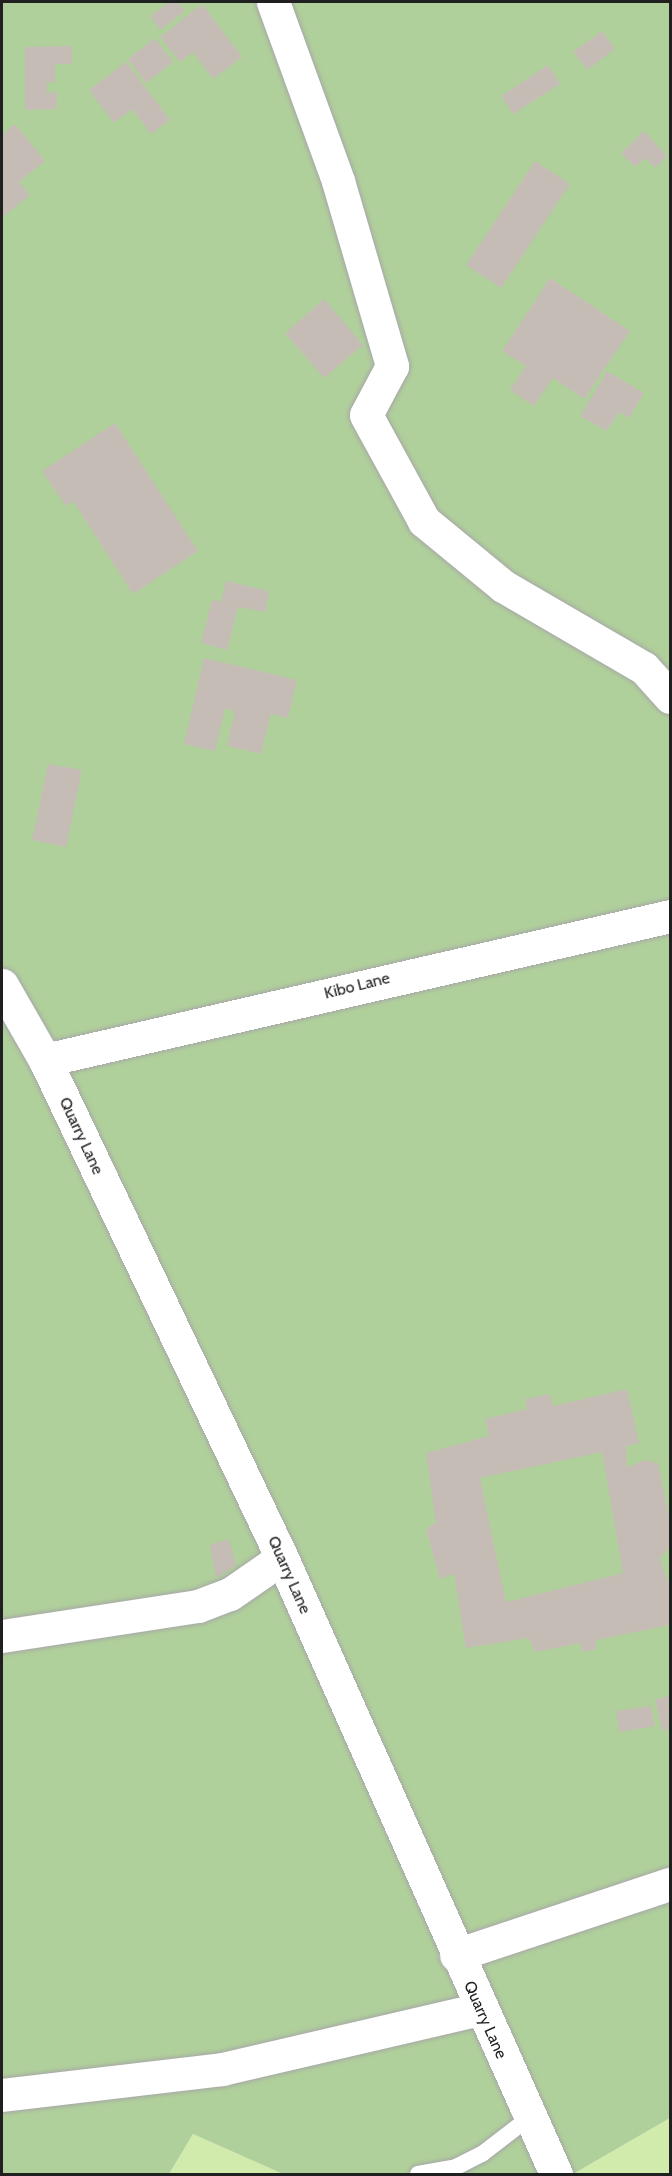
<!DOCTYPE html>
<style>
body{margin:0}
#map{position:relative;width:672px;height:2176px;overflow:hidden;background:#f1ece7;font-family:Cabin,sans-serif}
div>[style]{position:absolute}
.grass>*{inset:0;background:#d1ebad}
.forest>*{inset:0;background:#b0d09b}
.building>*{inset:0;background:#c6bcb6}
.roads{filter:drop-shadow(0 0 2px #a7a7a7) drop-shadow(0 0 2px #a7a7a7)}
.service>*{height:16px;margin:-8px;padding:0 8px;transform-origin:8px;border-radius:8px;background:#fff}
.minor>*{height:33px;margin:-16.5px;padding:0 16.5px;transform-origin:16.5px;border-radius:16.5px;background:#fff}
span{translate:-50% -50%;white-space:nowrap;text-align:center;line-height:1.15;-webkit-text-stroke:5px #fff;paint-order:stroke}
.street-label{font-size:16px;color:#202020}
.frame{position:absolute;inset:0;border:3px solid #202020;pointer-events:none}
</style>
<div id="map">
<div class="grass">
<i style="clip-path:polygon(670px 2118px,670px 2174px,573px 2174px)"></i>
<i style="clip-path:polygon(193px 2134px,283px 2174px,169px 2174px)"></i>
</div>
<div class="forest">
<i style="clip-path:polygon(2px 2px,670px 2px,670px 2118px,573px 2174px,283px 2174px,193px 2134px,169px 2174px,2px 2174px)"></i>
</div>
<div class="building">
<i style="clip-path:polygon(169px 2px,178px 2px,185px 11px,160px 30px,150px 16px)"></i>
<i style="clip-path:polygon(202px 4px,242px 57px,213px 79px,193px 52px,180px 62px,160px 37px)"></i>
<i style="clip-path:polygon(602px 31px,615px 49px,587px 70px,573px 52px)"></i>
<i style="clip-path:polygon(155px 38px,173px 62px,146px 83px,128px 59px)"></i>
<i style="clip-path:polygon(72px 46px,72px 64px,55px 64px,55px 83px,47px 82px,47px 93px,57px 92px,57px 109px,25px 110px,25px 47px)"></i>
<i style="clip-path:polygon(126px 62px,170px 120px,151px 134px,132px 109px,114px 123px,89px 90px)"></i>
<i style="clip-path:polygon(548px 65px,560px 84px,513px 114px,501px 96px)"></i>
<i style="clip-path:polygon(15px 124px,45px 161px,19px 182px,30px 195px,2px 218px,2px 135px)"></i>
<i style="clip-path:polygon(644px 131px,667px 156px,655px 168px,645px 158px,635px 167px,621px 153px)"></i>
<i style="clip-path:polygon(535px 161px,570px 184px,501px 288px,466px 265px)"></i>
<i style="clip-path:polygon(550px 278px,630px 331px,584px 399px,553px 378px,534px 406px,510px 390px,526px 366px,502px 351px)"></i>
<i style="clip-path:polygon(324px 299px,363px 345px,324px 378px,285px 333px)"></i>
<i style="clip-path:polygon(607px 371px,644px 393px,629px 418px,619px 412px,607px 431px,580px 416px)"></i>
<i style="clip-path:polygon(115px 423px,198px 551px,133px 594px,73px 501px,66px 506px,42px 471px)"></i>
<i style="clip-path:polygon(226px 581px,269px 591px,265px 612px,238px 607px,227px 650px,201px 643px,212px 600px,221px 602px)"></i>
<i style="clip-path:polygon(204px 658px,297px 680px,288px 718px,271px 714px,261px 754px,227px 746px,235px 711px,225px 709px,215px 751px,184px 744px)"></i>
<i style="clip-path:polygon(48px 764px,82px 770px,66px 847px,32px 840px)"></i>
<i style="clip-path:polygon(evenodd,627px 1389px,639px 1443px,626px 1446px,627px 1468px,644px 1460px,658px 1463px,670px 1522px,670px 1546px,660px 1559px,670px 1587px,670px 1625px,596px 1640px,596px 1650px,581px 1651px,580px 1643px,536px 1652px,528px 1638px,466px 1648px,454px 1574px,440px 1579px,426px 1529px,436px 1523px,426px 1453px,489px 1436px,485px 1419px,527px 1409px,525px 1399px,550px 1394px,553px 1406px,627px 1389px,602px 1452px,623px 1573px,506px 1602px,480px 1478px,602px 1452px)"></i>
<i style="clip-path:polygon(229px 1539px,236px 1565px,216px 1578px,210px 1545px)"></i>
<i style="clip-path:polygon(670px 1696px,670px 1729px,662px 1731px,655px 1699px)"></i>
<i style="clip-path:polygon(651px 1706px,655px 1726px,619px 1732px,616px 1711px)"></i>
</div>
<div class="roads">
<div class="service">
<i style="left:418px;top:2174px;width:39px;rotate:-10deg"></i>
<i style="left:456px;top:2167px;width:29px;rotate:-27deg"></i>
<i style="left:482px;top:2154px;width:61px;rotate:-37.6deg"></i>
</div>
<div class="minor">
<i style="left:273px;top:2px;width:190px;rotate:70deg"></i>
<i style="left:338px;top:181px;width:193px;rotate:73.7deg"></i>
<i style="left:392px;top:366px;width:55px;rotate:118deg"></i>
<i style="left:366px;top:415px;width:121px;rotate:61.3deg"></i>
<i style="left:424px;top:521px;width:102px;rotate:39.4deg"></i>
<i style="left:503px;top:586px;width:163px;rotate:30.2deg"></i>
<i style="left:644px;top:668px;width:39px;rotate:48deg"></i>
<i style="left:2px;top:985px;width:86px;rotate:60.2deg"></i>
<i style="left:45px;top:1060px;width:552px;rotate:64.55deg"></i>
<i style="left:282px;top:1558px;width:674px;rotate:66.02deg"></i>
<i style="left:45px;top:1060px;width:641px;rotate:-12.97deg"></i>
<i style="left:2px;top:1636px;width:198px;rotate:-8.7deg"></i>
<i style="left:198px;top:1606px;width:34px;rotate:-21deg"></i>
<i style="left:230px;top:1594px;width:63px;rotate:-34.7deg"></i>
<i style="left:456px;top:1955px;width:225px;rotate:-18.4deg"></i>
<i style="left:2px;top:2095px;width:222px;rotate:-6.7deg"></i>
<i style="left:222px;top:2069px;width:265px;rotate:-13.1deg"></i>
</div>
</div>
<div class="street-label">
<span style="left:357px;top:986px;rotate:-14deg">Kibo Lane</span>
<span style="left:81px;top:1136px;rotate:65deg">Quarry Lane</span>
<span style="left:289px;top:1575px;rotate:66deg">Quarry Lane</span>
<span style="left:485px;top:2020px;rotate:66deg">Quarry Lane</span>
</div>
<div class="frame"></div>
</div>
